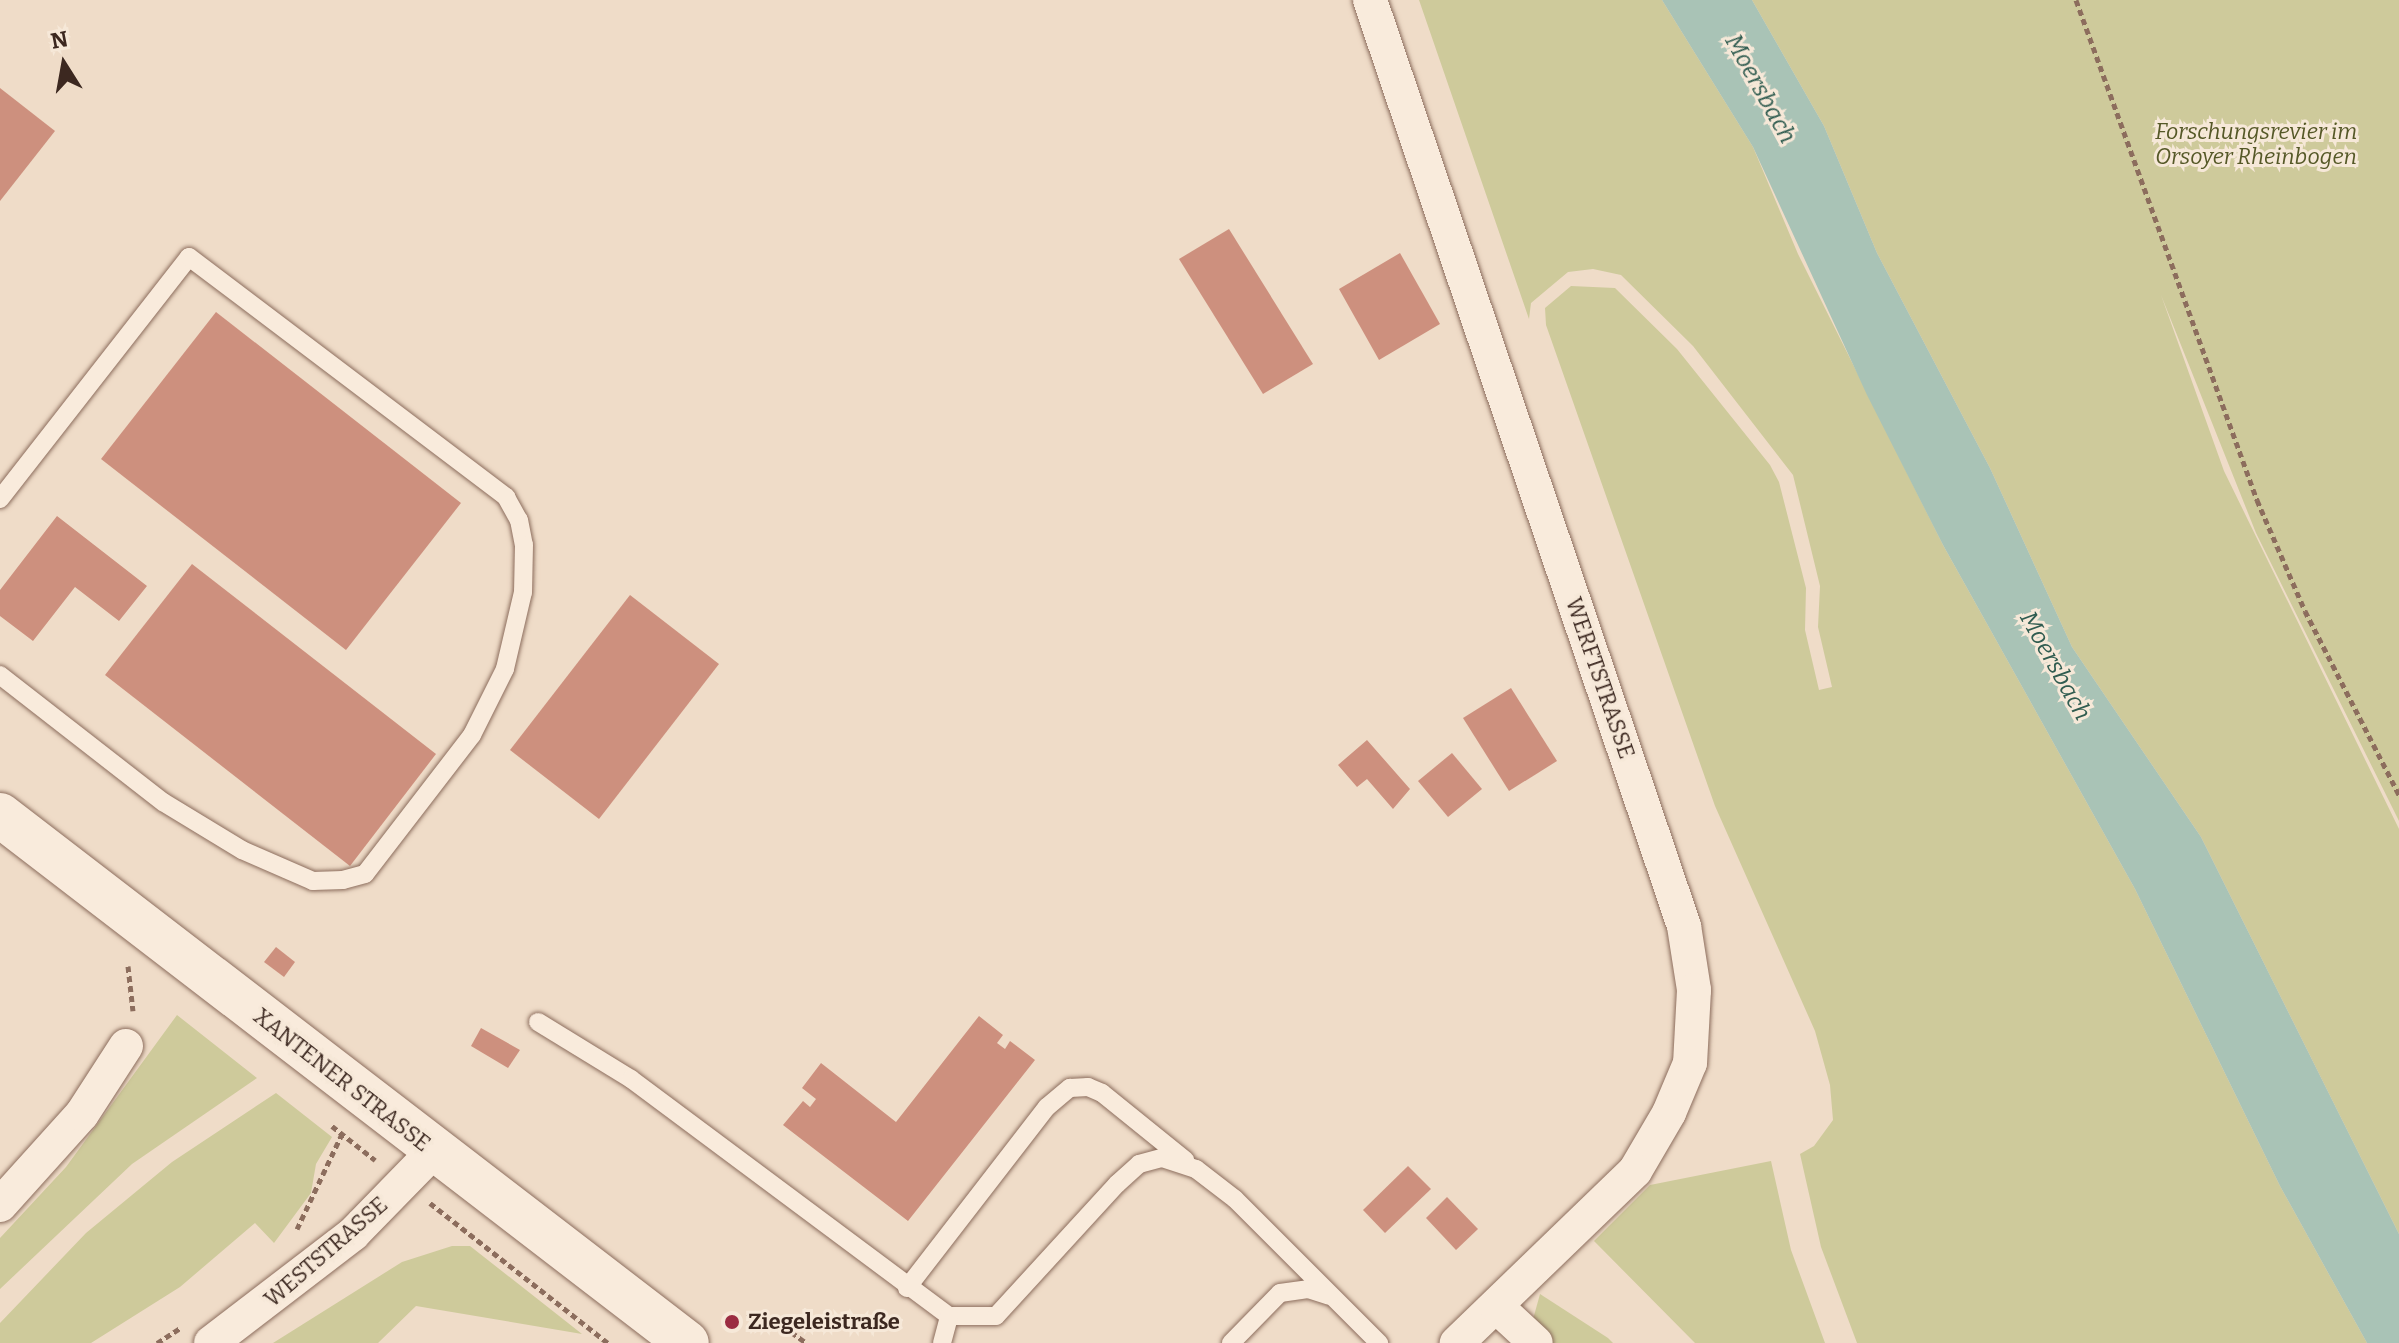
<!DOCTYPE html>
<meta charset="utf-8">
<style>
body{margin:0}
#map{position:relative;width:2399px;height:1343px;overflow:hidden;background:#efdcc8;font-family:Bitter,serif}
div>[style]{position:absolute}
.green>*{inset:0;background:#ceca9b}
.water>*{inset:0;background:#a9c3b6}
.building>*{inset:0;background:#cd907e}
.path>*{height:5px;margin-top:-2.5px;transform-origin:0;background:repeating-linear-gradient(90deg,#8c6d5d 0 6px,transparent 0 10px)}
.roads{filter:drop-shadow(0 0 2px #8c6d5d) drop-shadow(0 0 2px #8c6d5d)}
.lane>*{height:18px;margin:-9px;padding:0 9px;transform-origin:9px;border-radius:9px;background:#f9ebdc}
.street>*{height:34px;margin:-17px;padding:0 17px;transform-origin:17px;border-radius:17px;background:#f9ebdc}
.secondary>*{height:44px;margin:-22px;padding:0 22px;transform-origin:22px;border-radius:22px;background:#f9ebdc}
.dots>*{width:22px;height:22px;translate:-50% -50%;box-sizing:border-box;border:4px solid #f6e8d8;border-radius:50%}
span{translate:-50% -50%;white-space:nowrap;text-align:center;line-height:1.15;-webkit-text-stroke:6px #f6e8d8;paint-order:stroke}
.park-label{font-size:22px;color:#555827;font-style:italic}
.street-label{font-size:22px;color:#3c2820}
.poi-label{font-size:22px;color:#3c2820;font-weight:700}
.left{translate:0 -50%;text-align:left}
.water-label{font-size:24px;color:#305c50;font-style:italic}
.north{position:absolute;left:24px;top:24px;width:80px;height:80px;-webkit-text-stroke:6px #f6e8d8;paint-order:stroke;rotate:349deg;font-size:22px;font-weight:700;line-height:32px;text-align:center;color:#3c2820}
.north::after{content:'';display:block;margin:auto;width:28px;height:36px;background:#3c2820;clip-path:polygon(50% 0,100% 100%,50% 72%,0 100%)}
</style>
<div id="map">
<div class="green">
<i style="clip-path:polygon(1419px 0,1662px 0,1753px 147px,1798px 254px,1943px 545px,2135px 889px,2280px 1186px,2367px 1343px,1857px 1343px,1821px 1247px,1800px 1154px,1814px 1146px,1833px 1120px,1830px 1085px,1815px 1031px,1715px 806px,1546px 325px,1545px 308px,1571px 286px,1615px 288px,1677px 349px,1770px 465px,1779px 482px,1806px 588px,1805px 630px,1819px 690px,1832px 687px,1818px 627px,1820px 586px,1793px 475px,1693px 346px,1621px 275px,1593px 269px,1568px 272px,1531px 303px,1529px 319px)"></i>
<i style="clip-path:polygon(1752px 0,2399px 0,2399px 821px,2256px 533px,2161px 295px,2224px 471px,2399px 829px,2399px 1234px,2201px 837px,2072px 647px,1990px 468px,1877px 253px,1824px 126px)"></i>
<i style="clip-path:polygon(177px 1015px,257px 1078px,132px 1164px,0 1289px,0 1238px,66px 1167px)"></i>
<i style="clip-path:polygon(276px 1093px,332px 1137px,316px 1164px,311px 1193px,274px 1243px,255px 1223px,180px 1287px,91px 1343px,0 1343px,0 1323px,86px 1233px,172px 1162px)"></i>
<i style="clip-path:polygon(1771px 1161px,1791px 1250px,1825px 1343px,1695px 1343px,1594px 1241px,1650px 1185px)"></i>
<i style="clip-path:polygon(452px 1246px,470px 1246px,582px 1334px,416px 1306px,378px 1343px,273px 1343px,402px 1262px)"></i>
<i style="clip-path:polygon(1540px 1294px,1608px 1338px,1613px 1343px,1547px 1343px,1532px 1323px)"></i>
</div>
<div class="water">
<i style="clip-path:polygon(1662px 0,1752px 0,1824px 126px,1877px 253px,1990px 468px,2072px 647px,2201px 837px,2399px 1234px,2399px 1343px,2367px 1343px,2280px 1186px,2135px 889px,1943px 545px,1867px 395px,1753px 147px)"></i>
</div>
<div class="building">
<i style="clip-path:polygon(0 88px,55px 131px,0 201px)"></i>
<i style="clip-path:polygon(1229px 229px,1313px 364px,1263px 394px,1179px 259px)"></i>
<i style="clip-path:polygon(1400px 253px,1440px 324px,1379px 360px,1339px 289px)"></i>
<i style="clip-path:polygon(216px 312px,461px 503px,346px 650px,101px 459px)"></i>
<i style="clip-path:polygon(57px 516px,147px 586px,119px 621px,75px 587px,33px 641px,0 616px,0 590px)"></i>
<i style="clip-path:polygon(192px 564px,436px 754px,350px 866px,105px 675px)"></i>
<i style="clip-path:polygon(630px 595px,719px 664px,599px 819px,510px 750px)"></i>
<i style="clip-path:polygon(1511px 688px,1557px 761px,1509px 791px,1463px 718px)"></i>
<i style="clip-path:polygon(1367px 740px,1410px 789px,1393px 809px,1367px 779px,1357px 787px,1338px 765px)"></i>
<i style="clip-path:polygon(1452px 753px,1482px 789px,1448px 817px,1418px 781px)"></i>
<i style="clip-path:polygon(276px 947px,295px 962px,284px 977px,264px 962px)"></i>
<i style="clip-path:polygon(979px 1016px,1003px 1035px,997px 1043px,1005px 1049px,1010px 1041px,1035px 1060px,908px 1221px,783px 1125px,803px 1101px,810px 1107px,816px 1099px,802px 1088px,821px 1063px,896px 1122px)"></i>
<i style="clip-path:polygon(481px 1028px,520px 1050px,508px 1068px,471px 1046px)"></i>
<i style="clip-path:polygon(1408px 1166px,1431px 1189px,1385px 1233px,1363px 1210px)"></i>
<i style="clip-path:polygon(1447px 1197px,1478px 1229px,1456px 1250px,1426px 1218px)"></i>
</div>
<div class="path">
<i style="left:2076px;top:0;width:532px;rotate:70.1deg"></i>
<i style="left:2257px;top:500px;width:121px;rotate:66.6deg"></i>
<i style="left:2305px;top:611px;width:207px;rotate:62.9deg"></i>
<i style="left:128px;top:966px;width:45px;rotate:83.7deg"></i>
<i style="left:332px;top:1126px;width:55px;rotate:38.3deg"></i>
<i style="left:430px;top:1203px;width:226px;rotate:38.2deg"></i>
<i style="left:297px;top:1229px;width:105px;rotate:-64.7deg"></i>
<i style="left:747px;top:1313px;width:38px;rotate:20deg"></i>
<i style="left:783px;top:1326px;width:29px;rotate:36deg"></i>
<i style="left:157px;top:1343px;width:27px;rotate:-33deg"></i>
</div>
<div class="roads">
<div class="lane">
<i style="left:0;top:499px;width:307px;rotate:-52deg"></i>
<i style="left:189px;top:257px;width:398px;rotate:37.1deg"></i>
<i style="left:506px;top:497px;width:26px;rotate:61deg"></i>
<i style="left:519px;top:520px;width:25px;rotate:79deg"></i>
<i style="left:524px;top:545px;width:47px;rotate:91.2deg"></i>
<i style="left:523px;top:592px;width:79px;rotate:103.2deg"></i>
<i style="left:505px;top:669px;width:74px;rotate:116.6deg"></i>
<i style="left:472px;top:735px;width:175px;rotate:127.6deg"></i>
<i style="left:365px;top:874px;width:23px;rotate:165deg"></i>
<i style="left:343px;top:880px;width:30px;rotate:178deg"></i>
<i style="left:313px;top:881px;width:77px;rotate:-156.4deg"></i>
<i style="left:242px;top:850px;width:92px;rotate:-148.7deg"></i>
<i style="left:163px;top:802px;width:207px;rotate:-142.1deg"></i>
<i style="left:538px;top:1022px;width:109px;rotate:31.5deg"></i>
<i style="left:631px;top:1079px;width:397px;rotate:36.7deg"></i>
<i style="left:949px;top:1316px;width:47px"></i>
<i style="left:996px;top:1316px;width:179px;rotate:-47.5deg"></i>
<i style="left:1117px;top:1184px;width:30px;rotate:-42deg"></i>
<i style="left:1139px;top:1164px;width:24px;rotate:-15deg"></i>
<i style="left:1162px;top:1158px;width:36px;rotate:18deg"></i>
<i style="left:1196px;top:1169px;width:49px;rotate:37.6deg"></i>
<i style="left:1235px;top:1199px;width:204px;rotate:45deg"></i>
<i style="left:907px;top:1288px;width:229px;rotate:-52.3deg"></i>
<i style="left:1047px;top:1107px;width:30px;rotate:-40deg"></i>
<i style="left:1070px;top:1088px;width:18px;rotate:-3deg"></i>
<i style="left:1088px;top:1087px;width:15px;rotate:23deg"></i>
<i style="left:1102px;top:1093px;width:107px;rotate:38.9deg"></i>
<i style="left:942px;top:1343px;width:28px;rotate:-75deg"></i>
<i style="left:1231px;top:1343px;width:70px;rotate:-45.6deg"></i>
<i style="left:1280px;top:1293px;width:28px;rotate:-8deg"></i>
<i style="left:1308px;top:1289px;width:22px;rotate:18deg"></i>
</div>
<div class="street">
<i style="left:1370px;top:0;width:978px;rotate:71.27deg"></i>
<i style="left:1684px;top:926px;width:65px;rotate:81.1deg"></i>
<i style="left:1694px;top:990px;width:73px;rotate:93.1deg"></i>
<i style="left:1690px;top:1063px;width:54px;rotate:112.8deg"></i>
<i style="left:1669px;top:1113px;width:67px;rotate:120.4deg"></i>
<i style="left:1635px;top:1171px;width:248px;rotate:136deg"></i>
<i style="left:0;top:1205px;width:122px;rotate:-48deg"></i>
<i style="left:82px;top:1114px;width:81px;rotate:-57.1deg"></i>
<i style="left:1496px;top:1306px;width:54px;rotate:42.8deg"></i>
<i style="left:211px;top:1343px;width:179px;rotate:-37.5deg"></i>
<i style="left:353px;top:1234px;width:116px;rotate:-45.7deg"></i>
</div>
<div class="secondary">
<i style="left:0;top:815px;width:866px;rotate:37.54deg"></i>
</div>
</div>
<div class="dots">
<i style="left:732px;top:1322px;background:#9b2c42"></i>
</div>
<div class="park-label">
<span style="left:2256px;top:144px">Forschungsrevier im<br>Orsoyer Rheinbogen</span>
</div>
<div class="street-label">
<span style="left:1600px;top:678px;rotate:71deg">WERFTSTRASSE</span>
<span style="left:342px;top:1080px;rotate:38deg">XANTENER STRASSE</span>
<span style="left:326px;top:1252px;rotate:-41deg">WESTSTRASSE</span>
</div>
<div class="poi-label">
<span class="left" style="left:748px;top:1322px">Ziegeleistraße</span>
</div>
<div class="water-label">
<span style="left:1760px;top:89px;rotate:61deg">Moersbach</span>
<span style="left:2055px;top:666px;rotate:61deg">Moersbach</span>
</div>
<div class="north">N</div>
</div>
